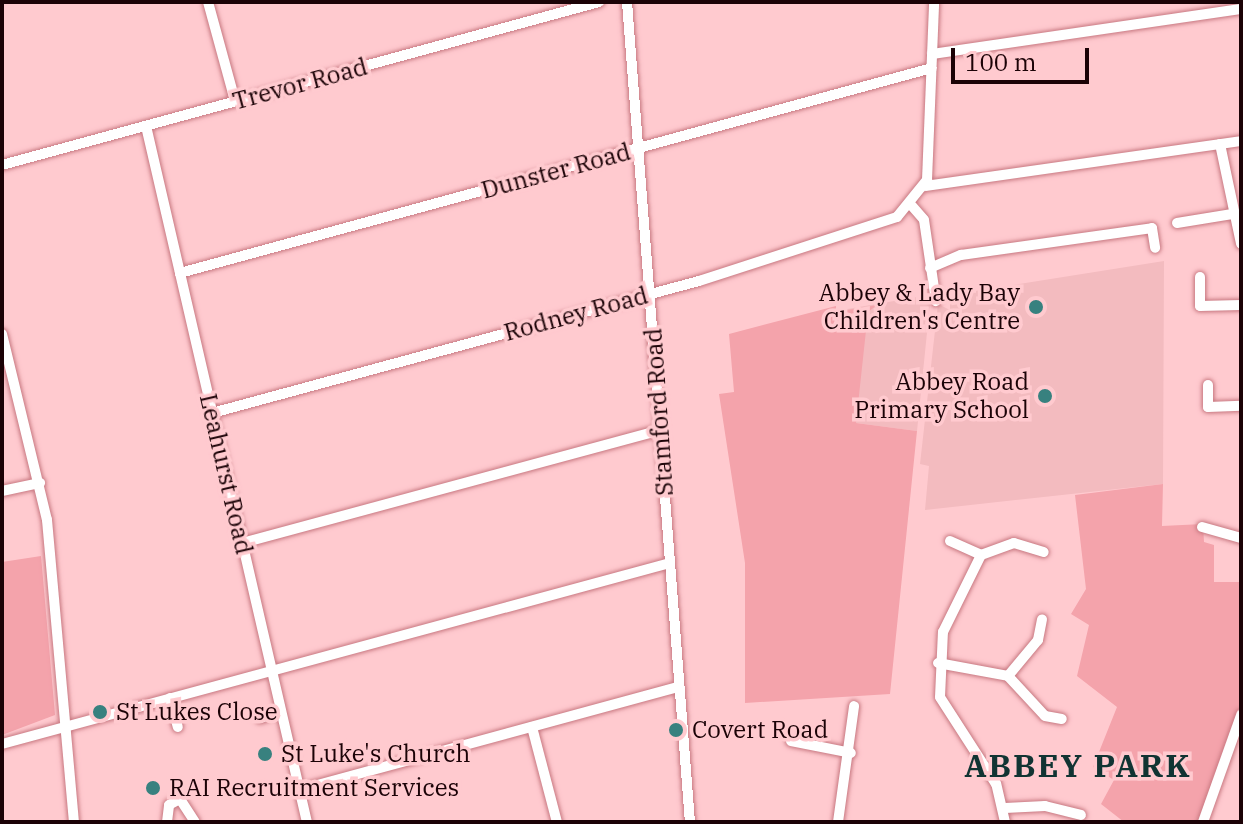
<!DOCTYPE html>
<style>
body{margin:0}
#map{position:relative;width:1243px;height:824px;overflow:hidden;background:#ffcacf;font-family:"IBM Plex Serif",serif}
div>[style]{position:absolute}
.built>*{inset:0;background:#f3bbbf}
.green>*{inset:0;background:#f4a3ab}
.roads{filter:drop-shadow(0 0 2px #c87881) drop-shadow(0 0 2px #c87881)}
.minor>*{height:10px;margin:-5px;padding:0 5px;transform-origin:5px;border-radius:5px;background:#fff}
.dots>*{width:22px;height:22px;translate:-50% -50%;box-sizing:border-box;border:4px solid #ffcacf;border-radius:50%}
span{translate:-50% -50%;white-space:nowrap;text-align:center;line-height:1.15;-webkit-text-stroke:7px #ffcacf;paint-order:stroke}
.street-label{font-size:24px;color:#1b0206}
.poi-label{font-size:24px;color:#1b0206}
.right{translate:-100% -50%;text-align:right}
.left{translate:0 -50%;text-align:left}
.district-label{font-size:32px;color:#113433;font-weight:700;letter-spacing:2px}
.frame{position:absolute;inset:0;border:4px solid #1b0206;pointer-events:none}
.scale{position:absolute;left:951px;top:48px;width:138px;height:36px;box-sizing:border-box;border:4px solid #1b0206;border-top:0;padding-left:10px;font-size:24px;line-height:28px;white-space:nowrap;color:#1b0206;-webkit-text-stroke:6px #ffcacf;paint-order:stroke}
</style>
<div id="map">
<div class="built">
<i style="clip-path:polygon(1164px 261px,1163px 484px,925px 510px,929px 466px,920px 464px,938px 304px,950px 310px,950px 295px)"></i>
<i style="clip-path:polygon(917px 297px,930px 303px,917px 431px,826px 419px,836px 311px)"></i>
</div>
<div class="green">
<i style="clip-path:polygon(877px 305px,868px 312px,856px 423px,917px 431px,890px 694px,745px 703px,745px 563px,719px 394px,734px 392px,729px 334px,836px 306px,836px 312px)"></i>
<i style="clip-path:polygon(1163px 484px,1162px 526px,1203px 524px,1204px 542px,1214px 545px,1214px 582px,1241px 582px,1241px 703px,1199px 822px,1124px 822px,1101px 804px,1114px 780px,1093px 767px,1117px 707px,1077px 676px,1089px 625px,1071px 614px,1086px 589px,1075px 495px)"></i>
<i style="clip-path:polygon(41px 556px,55px 715px,2px 735px,2px 562px)"></i>
</div>
<div class="roads">
<div class="minor">
<i style="left:208px;top:2px;width:103px;rotate:74.7deg"></i>
<i style="left:627px;top:2px;width:822px;rotate:85.61deg"></i>
<i style="left:932px;top:54px;width:312px;rotate:-8.3deg"></i>
<i style="left:146px;top:126px;width:714px;rotate:76.98deg"></i>
<i style="left:1220px;top:144px;width:102px;rotate:78.1deg"></i>
<i style="left:2px;top:165px;width:619px;rotate:-15.27deg"></i>
<i style="left:925px;top:186px;width:319px;rotate:-8.1deg"></i>
<i style="left:912px;top:206px;width:18px;rotate:49deg"></i>
<i style="left:924px;top:220px;width:82px;rotate:81.6deg"></i>
<i style="left:1177px;top:223px;width:56px;rotate:-9.3deg"></i>
<i style="left:930px;top:268px;width:34px;rotate:-23deg"></i>
<i style="left:961px;top:255px;width:193px;rotate:-8deg"></i>
<i style="left:1152px;top:228px;width:20px;rotate:81deg"></i>
<i style="left:180px;top:273px;width:779px;rotate:-15.25deg"></i>
<i style="left:1200px;top:277px;width:29px;rotate:90deg"></i>
<i style="left:1200px;top:306px;width:41px;rotate:-1.4deg"></i>
<i style="left:2px;top:334px;width:191px;rotate:76.4deg"></i>
<i style="left:47px;top:520px;width:303px;rotate:84.9deg"></i>
<i style="left:1208px;top:385px;width:22px;rotate:90deg"></i>
<i style="left:1208px;top:407px;width:33px;rotate:-2deg"></i>
<i style="left:212px;top:413px;width:505px;rotate:-15.17deg"></i>
<i style="left:699px;top:281px;width:208px;rotate:-17.9deg"></i>
<i style="left:897px;top:217px;width:48px;rotate:-51deg"></i>
<i style="left:927px;top:180px;width:178px;rotate:-87.7deg"></i>
<i style="left:2px;top:491px;width:39px;rotate:-12deg"></i>
<i style="left:1202px;top:527px;width:41px;rotate:15.8deg"></i>
<i style="left:950px;top:541px;width:34px;rotate:24deg"></i>
<i style="left:242px;top:543px;width:433px;rotate:-15.1deg"></i>
<i style="left:938px;top:663px;width:71px;rotate:10.5deg"></i>
<i style="left:1008px;top:676px;width:54px;rotate:47.2deg"></i>
<i style="left:1045px;top:716px;width:17px;rotate:10deg"></i>
<i style="left:1008px;top:676px;width:47px;rotate:-50.2deg"></i>
<i style="left:1038px;top:640px;width:21px;rotate:-79deg"></i>
<i style="left:170px;top:698px;width:30px;rotate:75deg"></i>
<i style="left:260px;top:718px;width:22px;rotate:-18deg"></i>
<i style="left:532px;top:727px;width:98px;rotate:75.3deg"></i>
<i style="left:791px;top:741px;width:61px;rotate:11.3deg"></i>
<i style="left:2px;top:744px;width:692px;rotate:-15.16deg"></i>
<i style="left:299px;top:790px;width:394px;rotate:-15.2deg"></i>
<i style="left:1005px;top:808px;width:40px;rotate:-2.9deg"></i>
<i style="left:1045px;top:806px;width:37px;rotate:14deg"></i>
<i style="left:167px;top:822px;width:17px;rotate:-83deg"></i>
<i style="left:169px;top:805px;width:13px;rotate:-29deg"></i>
<i style="left:180px;top:799px;width:27px;rotate:57deg"></i>
<i style="left:838px;top:822px;width:117px;rotate:-82.1deg"></i>
<i style="left:1005px;top:822px;width:39px;rotate:-103deg"></i>
<i style="left:996px;top:784px;width:103px;rotate:-122.8deg"></i>
<i style="left:940px;top:697px;width:65px;rotate:-87.4deg"></i>
<i style="left:943px;top:632px;width:86px;rotate:-63.7deg"></i>
<i style="left:981px;top:555px;width:35px;rotate:-20deg"></i>
<i style="left:1014px;top:543px;width:31px;rotate:17deg"></i>
<i style="left:1203px;top:822px;width:114px;rotate:-70.4deg"></i>
</div>
</div>
<div class="dots">
<i style="left:1036px;top:307px;background:#38817f"></i>
<i style="left:1045px;top:396px;background:#38817f"></i>
<i style="left:100px;top:712px;background:#38817f"></i>
<i style="left:676px;top:730px;background:#38817f"></i>
<i style="left:265px;top:754px;background:#38817f"></i>
<i style="left:153px;top:788px;background:#38817f"></i>
</div>
<div class="street-label">
<span style="left:300px;top:84px;rotate:-15deg">Trevor Road</span>
<span style="left:556px;top:171px;rotate:-15deg">Dunster Road</span>
<span style="left:576px;top:314px;rotate:-15deg">Rodney Road</span>
<span style="left:659px;top:412px;rotate:-94deg">Stamford Road</span>
<span style="left:226px;top:474px;rotate:77deg">Leahurst Road</span>
</div>
<div class="poi-label">
<span class="right" style="left:1020px;top:307px">Abbey &amp; Lady Bay<br>Children's Centre</span>
<span class="right" style="left:1029px;top:396px">Abbey Road<br>Primary School</span>
<span class="left" style="left:116px;top:712px">St Lukes Close</span>
<span class="left" style="left:692px;top:730px">Covert Road</span>
<span class="left" style="left:281px;top:754px">St Luke's Church</span>
<span class="left" style="left:169px;top:788px">RAI Recruitment Services</span>
</div>
<div class="district-label">
<span style="left:1078px;top:765px">ABBEY PARK</span>
</div>
<div class="frame"></div>
<div class="scale">100 m</div>
</div>
